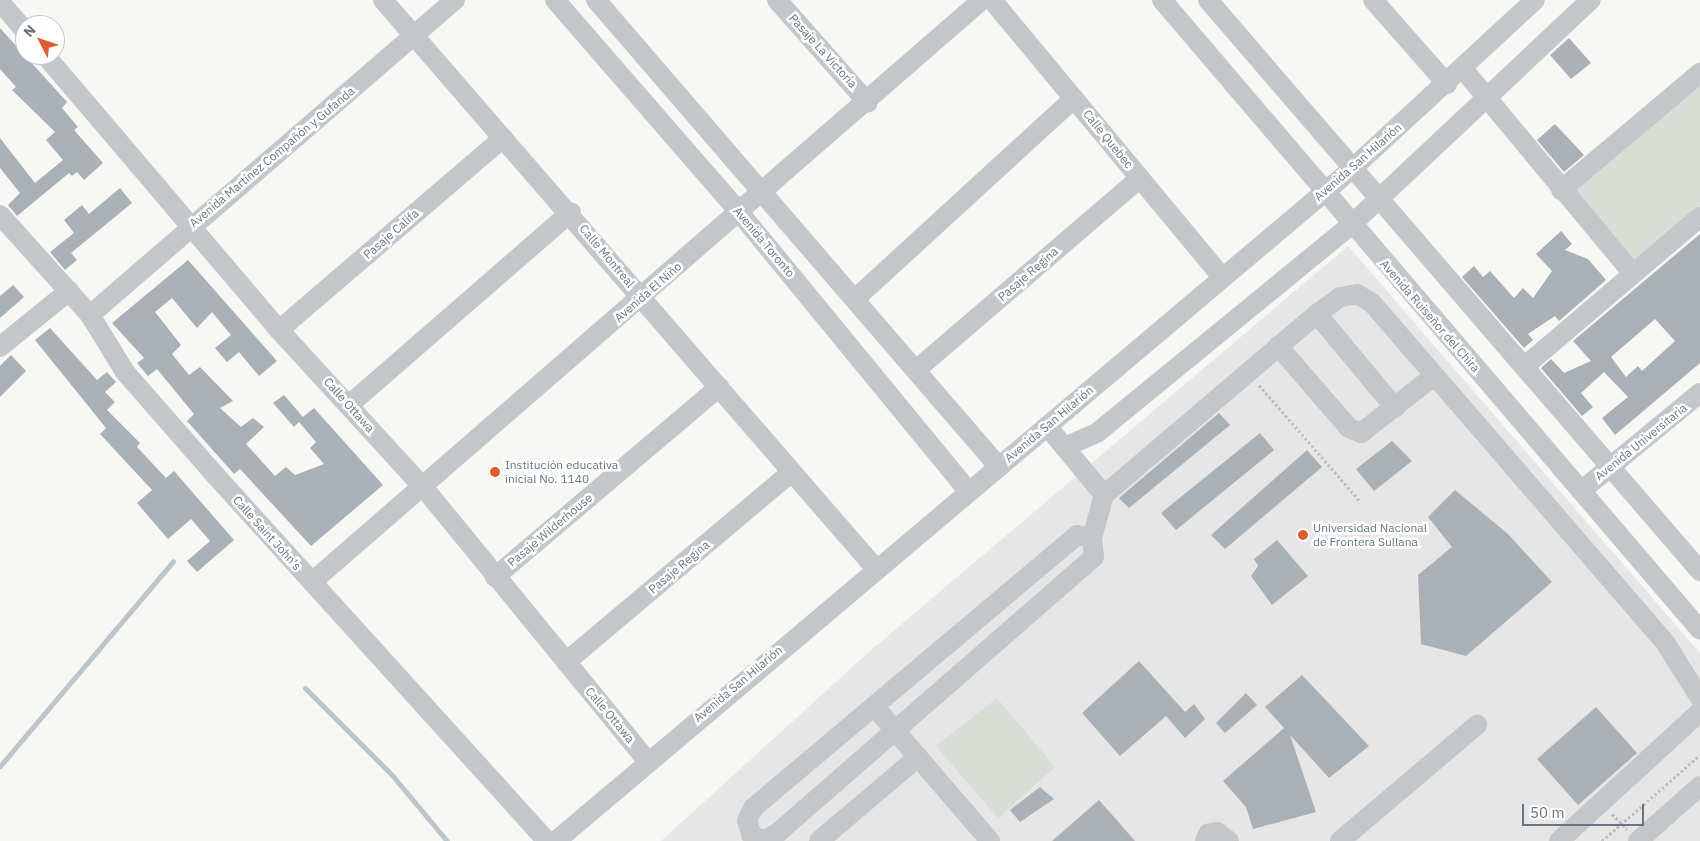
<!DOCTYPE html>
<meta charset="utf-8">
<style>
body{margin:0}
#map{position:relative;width:1700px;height:841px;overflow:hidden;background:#f7f7f4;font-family:"IBM Plex Sans",sans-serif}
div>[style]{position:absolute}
.built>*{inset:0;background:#e5e6e5}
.green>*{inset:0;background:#d8ded5}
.stream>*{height:5px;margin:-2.5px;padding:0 2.5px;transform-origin:2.5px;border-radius:2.5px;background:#bcc6cb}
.building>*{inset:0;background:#aab1b6}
.path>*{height:3px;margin-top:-1.5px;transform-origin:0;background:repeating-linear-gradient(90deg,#bdbfc1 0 2.5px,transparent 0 5px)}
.minor>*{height:20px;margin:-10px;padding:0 10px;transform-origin:10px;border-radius:10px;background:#c3c7ca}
.dots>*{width:14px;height:14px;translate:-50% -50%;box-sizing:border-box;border:2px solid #fff;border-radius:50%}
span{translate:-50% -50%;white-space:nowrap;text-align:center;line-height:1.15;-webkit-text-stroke:5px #fff;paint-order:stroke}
.street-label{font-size:12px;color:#677684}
.poi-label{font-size:12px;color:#677684}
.left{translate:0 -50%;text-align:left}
.north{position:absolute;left:15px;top:15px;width:50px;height:50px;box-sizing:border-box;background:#fff;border:1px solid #c2c8ce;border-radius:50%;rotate:311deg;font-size:14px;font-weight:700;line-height:20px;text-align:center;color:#677684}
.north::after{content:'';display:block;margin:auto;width:18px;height:22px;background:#df5c2c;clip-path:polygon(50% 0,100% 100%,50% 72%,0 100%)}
.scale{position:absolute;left:1522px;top:804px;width:122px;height:22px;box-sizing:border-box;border:2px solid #677684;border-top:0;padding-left:6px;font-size:15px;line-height:18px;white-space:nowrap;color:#677684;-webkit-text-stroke:4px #fff;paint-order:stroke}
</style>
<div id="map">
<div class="built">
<i style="clip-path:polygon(1348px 246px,1700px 653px,1700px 841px,661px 841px,870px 651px)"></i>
</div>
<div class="green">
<i style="clip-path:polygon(1700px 73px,1700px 217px,1633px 274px,1561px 190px)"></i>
<i style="clip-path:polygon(997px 698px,1055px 767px,998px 818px,936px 746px)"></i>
</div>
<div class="stream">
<i style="left:305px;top:688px;width:123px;rotate:45deg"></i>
<i style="left:392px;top:775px;width:86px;rotate:50.2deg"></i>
<i style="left:0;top:766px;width:268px;rotate:-49.8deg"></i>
</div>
<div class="building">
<i style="clip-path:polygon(0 28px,67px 102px,62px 108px,78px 127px,74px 130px,103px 163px,84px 180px,77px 172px,72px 176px,69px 173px,17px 216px,8px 205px,20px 193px,0 168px,0 138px,35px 183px,63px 160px,46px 140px,55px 132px,12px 90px,16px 87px,0 69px)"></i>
<i style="clip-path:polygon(1569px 38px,1591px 63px,1571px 79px,1550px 55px)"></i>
<i style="clip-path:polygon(1555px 124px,1584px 155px,1564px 172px,1537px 140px)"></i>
<i style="clip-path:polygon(120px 188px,132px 203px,71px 253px,77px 260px,65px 270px,50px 252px,74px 233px,64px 220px,82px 205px,89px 214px)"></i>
<i style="clip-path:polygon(1561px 231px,1572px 244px,1565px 250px,1588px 259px,1606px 280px,1559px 321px,1555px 316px,1528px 334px,1533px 340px,1524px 348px,1462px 277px,1474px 266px,1483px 277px,1490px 271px,1514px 298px,1523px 288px,1533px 298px,1552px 271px,1536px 254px)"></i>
<i style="clip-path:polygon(evenodd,1700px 234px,1700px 363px,1615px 435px,1602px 418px,1628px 397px,1604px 372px,1581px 393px,1593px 407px,1582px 416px,1541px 368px,1551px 359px,1564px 373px,1591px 361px,1573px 341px,1700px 234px,1655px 319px,1675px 341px,1642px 371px,1638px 366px,1626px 377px,1611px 357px,1655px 319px)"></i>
<i style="clip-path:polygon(188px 260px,277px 361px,259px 376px,239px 352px,227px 362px,215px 348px,231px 335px,212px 312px,197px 328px,172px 298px,155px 312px,181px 345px,172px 354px,189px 375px,200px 367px,233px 401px,220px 408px,241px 427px,253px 418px,264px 427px,246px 444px,275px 476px,286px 467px,295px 475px,324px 464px,310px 448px,316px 442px,299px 422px,294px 427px,273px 403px,284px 395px,303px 417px,314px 408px,383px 485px,311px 546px,240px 469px,234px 474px,187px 421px,194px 414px,157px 369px,148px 376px,137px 363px,144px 358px,112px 323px)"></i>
<i style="clip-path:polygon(13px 285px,24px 297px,0 318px,0 296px)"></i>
<i style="clip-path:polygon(50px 328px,97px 380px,107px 372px,116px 382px,105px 392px,115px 402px,107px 410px,140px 443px,137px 447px,166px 478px,174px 471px,234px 540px,197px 572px,187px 561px,210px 541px,191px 519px,168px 539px,137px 503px,152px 490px,100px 434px,106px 428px,35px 340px)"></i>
<i style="clip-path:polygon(11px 355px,26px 371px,0 397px,0 366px)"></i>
<i style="clip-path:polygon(1219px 413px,1230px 425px,1129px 508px,1119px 498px)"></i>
<i style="clip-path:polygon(1260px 433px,1274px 450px,1176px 530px,1161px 513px)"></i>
<i style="clip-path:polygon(1392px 441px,1412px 461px,1374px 491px,1356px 469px)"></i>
<i style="clip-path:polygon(1307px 450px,1322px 467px,1225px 549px,1211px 535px)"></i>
<i style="clip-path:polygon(1455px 490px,1508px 534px,1552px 582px,1466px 656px,1421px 644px,1418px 575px,1452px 547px,1428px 517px)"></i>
<i style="clip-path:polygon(1277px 540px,1308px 576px,1272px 605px,1251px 576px,1258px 566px,1254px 559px)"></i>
<i style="clip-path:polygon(1139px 661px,1185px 712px,1194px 704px,1205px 719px,1185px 738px,1166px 716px,1120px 756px,1082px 713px)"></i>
<i style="clip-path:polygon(1302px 675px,1369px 746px,1329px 778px,1290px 735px,1316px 812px,1253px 829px,1246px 807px,1223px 781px,1284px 728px,1265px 707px)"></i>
<i style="clip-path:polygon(1246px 693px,1257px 705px,1225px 733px,1216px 723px)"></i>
<i style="clip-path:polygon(1596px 707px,1637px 753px,1578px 805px,1537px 759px)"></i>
<i style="clip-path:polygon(1040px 787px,1054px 799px,1020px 822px,1010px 810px)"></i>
<i style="clip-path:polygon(1099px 800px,1135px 841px,1052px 841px)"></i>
</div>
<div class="path">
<i style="left:1259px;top:385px;width:154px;rotate:49deg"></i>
<i style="left:1612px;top:814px;width:21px;rotate:45deg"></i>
<i style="left:1602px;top:841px;width:130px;rotate:-41.3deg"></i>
</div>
<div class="minor">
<i style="left:383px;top:0;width:753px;rotate:49.09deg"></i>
<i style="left:555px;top:0;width:281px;rotate:49deg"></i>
<i style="left:739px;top:212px;width:360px;rotate:50.6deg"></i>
<i style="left:596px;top:0;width:617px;rotate:49.21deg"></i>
<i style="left:777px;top:0;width:137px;rotate:48.5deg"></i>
<i style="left:992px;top:0;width:360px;rotate:50.3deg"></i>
<i style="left:1162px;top:0;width:828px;rotate:49.5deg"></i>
<i style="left:1208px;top:0;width:754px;rotate:49.25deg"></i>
<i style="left:1373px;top:0;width:112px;rotate:48.6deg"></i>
<i style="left:0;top:2px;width:38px;rotate:49deg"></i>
<i style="left:45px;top:55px;width:361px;rotate:49.6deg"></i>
<i style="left:279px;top:330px;width:214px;rotate:47.5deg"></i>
<i style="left:424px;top:488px;width:352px;rotate:50.7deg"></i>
<i style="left:1463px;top:69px;width:266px;rotate:50.3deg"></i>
<i style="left:1561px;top:190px;width:182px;rotate:-40.1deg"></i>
<i style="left:0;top:215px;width:135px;rotate:48deg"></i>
<i style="left:90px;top:315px;width:67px;rotate:58.4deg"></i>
<i style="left:125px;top:372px;width:138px;rotate:48.8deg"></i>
<i style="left:216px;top:476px;width:493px;rotate:47.8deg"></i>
<i style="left:855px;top:299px;width:297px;rotate:-42.5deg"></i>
<i style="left:1317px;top:314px;width:122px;rotate:50.3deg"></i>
<i style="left:90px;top:315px;width:482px;rotate:-40.8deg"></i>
<i style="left:279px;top:330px;width:295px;rotate:-40.6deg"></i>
<i style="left:1278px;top:346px;width:108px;rotate:49.1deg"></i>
<i style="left:1349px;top:428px;width:13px;rotate:23deg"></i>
<i style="left:1361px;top:433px;width:93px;rotate:-38deg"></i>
<i style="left:0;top:347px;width:89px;rotate:-39.1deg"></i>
<i style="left:1525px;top:366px;width:230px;rotate:-40.4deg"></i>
<i style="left:916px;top:370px;width:295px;rotate:-40.6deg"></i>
<i style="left:349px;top:405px;width:294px;rotate:-41deg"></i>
<i style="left:1047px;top:426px;width:89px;rotate:50.4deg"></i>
<i style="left:1104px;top:495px;width:45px;rotate:105.6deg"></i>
<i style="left:1092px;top:538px;width:19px;rotate:84deg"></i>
<i style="left:1094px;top:557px;width:418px;rotate:138.9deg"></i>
<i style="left:779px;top:832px;width:16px;rotate:150deg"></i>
<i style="left:765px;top:840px;width:14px;rotate:-163deg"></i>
<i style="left:752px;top:836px;width:16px;rotate:-108deg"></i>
<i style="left:747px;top:821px;width:14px;rotate:-65deg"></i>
<i style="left:753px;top:808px;width:424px;rotate:-40.1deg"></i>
<i style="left:1077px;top:535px;width:15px;rotate:11deg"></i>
<i style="left:1065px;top:447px;width:36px;rotate:-24deg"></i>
<i style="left:1098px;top:432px;width:327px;rotate:-39.3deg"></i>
<i style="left:1351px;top:225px;width:329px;rotate:-43.2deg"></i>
<i style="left:1581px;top:491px;width:154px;rotate:-39.5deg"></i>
<i style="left:1104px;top:495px;width:280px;rotate:-40.4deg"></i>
<i style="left:1317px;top:314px;width:29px;rotate:-36deg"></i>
<i style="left:1340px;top:297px;width:17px;rotate:-10deg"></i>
<i style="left:1357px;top:294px;width:17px;rotate:31deg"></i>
<i style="left:1372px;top:303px;width:450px;rotate:49.2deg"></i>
<i style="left:1666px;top:644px;width:64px;rotate:57.8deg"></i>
<i style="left:495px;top:577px;width:294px;rotate:-40.3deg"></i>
<i style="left:312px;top:582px;width:887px;rotate:-40.98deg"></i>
<i style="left:566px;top:662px;width:295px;rotate:-40.1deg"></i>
<i style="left:874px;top:706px;width:178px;rotate:49.3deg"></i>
<i style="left:556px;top:841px;width:1045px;rotate:-40.18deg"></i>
<i style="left:1354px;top:167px;width:246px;rotate:-42.7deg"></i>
<i style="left:819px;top:841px;width:130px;rotate:-40.3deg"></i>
<i style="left:1205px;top:841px;width:8px;rotate:-67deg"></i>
<i style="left:1208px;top:834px;width:9px;rotate:-13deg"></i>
<i style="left:1217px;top:832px;width:15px;rotate:37deg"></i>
<i style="left:1340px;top:841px;width:180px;rotate:-40.3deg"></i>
<i style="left:1559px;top:841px;width:191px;rotate:-42.5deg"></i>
<i style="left:1638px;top:841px;width:83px;rotate:-41.6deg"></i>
</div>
<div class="dots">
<i style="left:495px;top:472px;background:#df5c2c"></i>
<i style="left:1303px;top:535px;background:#df5c2c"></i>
</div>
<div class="street-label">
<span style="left:823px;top:51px;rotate:48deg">Pasaje La Victoria</span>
<span style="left:1108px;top:139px;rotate:51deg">Calle Quebec</span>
<span style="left:272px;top:157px;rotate:-40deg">Avenida Martínez Compañón y Gufanda</span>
<span style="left:1358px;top:162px;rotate:-41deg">Avenida San Hilarión</span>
<span style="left:391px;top:234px;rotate:-41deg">Pasaje Califa</span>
<span style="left:764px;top:242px;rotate:50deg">Avenida Toronto</span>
<span style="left:607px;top:256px;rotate:50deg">Calle Montreal</span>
<span style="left:1028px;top:274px;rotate:-41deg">Pasaje Regina</span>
<span style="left:648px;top:292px;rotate:-41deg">Avenida El Niño</span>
<span style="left:1430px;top:316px;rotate:49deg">Avenida Ruiseñor del Chira</span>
<span style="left:349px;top:405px;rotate:48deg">Calle Ottawa</span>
<span style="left:1049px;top:424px;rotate:-40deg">Avenida San Hilarión</span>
<span style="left:1641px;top:442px;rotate:-39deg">Avenida Universitaria</span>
<span style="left:550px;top:530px;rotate:-40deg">Pasaje Wilderhouse</span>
<span style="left:267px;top:533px;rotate:48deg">Calle Saint John's</span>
<span style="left:679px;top:567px;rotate:-40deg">Pasaje Regina</span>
<span style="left:738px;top:684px;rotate:-40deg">Avenida San Hilarión</span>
<span style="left:610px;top:715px;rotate:50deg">Calle Ottawa</span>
</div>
<div class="poi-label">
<span class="left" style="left:505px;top:472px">Institución educativa<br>inicial No. 1140</span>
<span class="left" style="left:1313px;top:535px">Universidad Nacional<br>de Frontera Sullana</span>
</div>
<div class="north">N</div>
<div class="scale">50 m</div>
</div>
